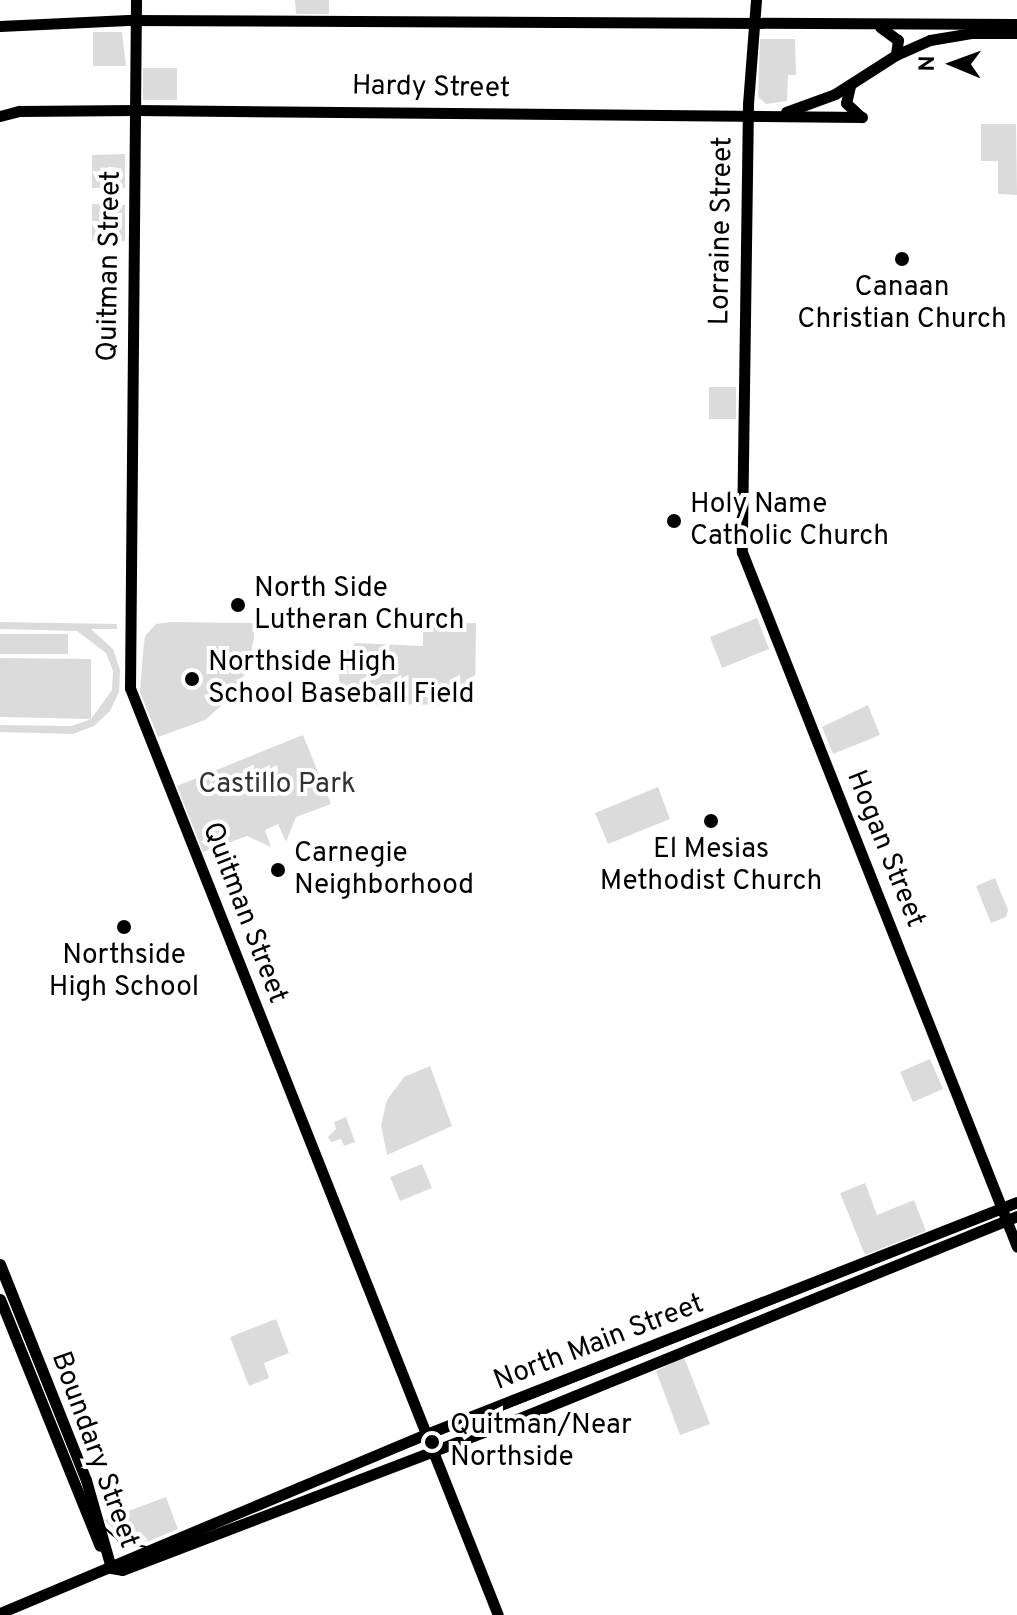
<!DOCTYPE html>
<style>
body{margin:0}
#map{position:relative;width:1017px;height:1615px;overflow:hidden;background:#fff;font-family:Overpass,sans-serif}
div>[style]{position:absolute}
.green>*{inset:0;background:#dbdbdb}
.major>*{height:11px;margin:-5.5px;padding:0 5.5px;transform-origin:5.5px;border-radius:5.5px;background:#000}
.tram>*{height:2px;margin:-1px;padding:0 1px;transform-origin:1px;border-radius:1px;background:#000}
.dots>*{width:22px;height:22px;translate:-50% -50%;box-sizing:border-box;border:4px solid #fff;border-radius:50%}
span{translate:-50% -50%;white-space:nowrap;text-align:center;line-height:1.15;-webkit-text-stroke:8px #fff;paint-order:stroke}
.street-label{font-size:28px;color:#000}
.poi-label{font-size:28px;color:#000}
.left{translate:0 -50%;text-align:left}
.park-label{font-size:28px;color:#323232}
.north{position:absolute;left:913px;top:24px;width:80px;height:80px;-webkit-text-stroke:6px #fff;paint-order:stroke;rotate:271deg;font-size:22px;font-weight:700;line-height:32px;text-align:center;color:#000}
.north::after{content:'';display:block;margin:auto;width:28px;height:36px;background:#000;clip-path:polygon(50% 0,100% 100%,50% 72%,0 100%)}
</style>
<div id="map">
<div class="green">
<i style="clip-path:polygon(295px 0,329px 0,329px 14px,296px 14px)"></i>
<i style="clip-path:polygon(93px 32px,122px 32px,126px 66px,93px 66px)"></i>
<i style="clip-path:polygon(760px 39px,795px 39px,796px 75px,788px 75px,787px 101px,766px 104px,758px 97px)"></i>
<i style="clip-path:polygon(143px 68px,177px 68px,177px 100px,143px 100px)"></i>
<i style="clip-path:polygon(981px 124px,1016px 124px,1017px 195px,998px 194px,998px 161px,981px 161px)"></i>
<i style="clip-path:polygon(125px 154px,125px 188px,92px 188px,92px 155px)"></i>
<i style="clip-path:polygon(92px 204px,125px 205px,125px 241px,92px 241px)"></i>
<i style="clip-path:polygon(709px 387px,736px 387px,736px 419px,709px 419px)"></i>
<i style="clip-path:polygon(757px 618px,769px 649px,722px 668px,710px 637px)"></i>
<i style="clip-path:polygon(0 622px,117px 624px,117px 629px,91px 629px,113px 649px,120px 670px,119px 692px,110px 711px,94px 726px,73px 734px,0 732px,0 725px,72px 726px,91px 719px,0 717px,0 658px,91px 659px,91px 719px,112px 690px,113px 671px,106px 653px,77px 631px,0 629px)"></i>
<i style="clip-path:polygon(171px 622px,254px 623px,254px 638px,247px 671px,229px 699px,205px 720px,158px 737px,140px 692px,143px 652px,145px 636px,156px 624px)"></i>
<i style="clip-path:polygon(423px 623px,476px 623px,475px 705px,341px 704px,337px 649px,351px 649px,355px 643px,423px 646px)"></i>
<i style="clip-path:polygon(0 634px,68px 634px,68px 654px,0 654px)"></i>
<i style="clip-path:polygon(868px 705px,880px 735px,833px 754px,822px 727px)"></i>
<i style="clip-path:polygon(303px 735px,331px 804px,296px 817px,286px 842px,278px 824px,265px 830px,271px 847px,247px 836px,203px 852px,177px 786px)"></i>
<i style="clip-path:polygon(658px 787px,670px 819px,608px 844px,595px 813px)"></i>
<i style="clip-path:polygon(995px 878px,1008px 910px,1006px 917px,991px 923px,976px 886px)"></i>
<i style="clip-path:polygon(930px 1059px,943px 1089px,913px 1102px,900px 1072px)"></i>
<i style="clip-path:polygon(430px 1066px,452px 1126px,387px 1155px,381px 1125px,387px 1100px,404px 1077px)"></i>
<i style="clip-path:polygon(346px 1117px,355px 1142px,344px 1146px,341px 1139px,331px 1142px,328px 1137px,336px 1129px,334px 1122px)"></i>
<i style="clip-path:polygon(422px 1164px,432px 1188px,400px 1201px,390px 1177px)"></i>
<i style="clip-path:polygon(865px 1183px,877px 1215px,914px 1200px,926px 1231px,865px 1255px,840px 1193px)"></i>
<i style="clip-path:polygon(276px 1319px,289px 1353px,264px 1363px,269px 1378px,249px 1386px,230px 1337px)"></i>
<i style="clip-path:polygon(684px 1357px,710px 1424px,680px 1435px,656px 1371px)"></i>
<i style="clip-path:polygon(166px 1497px,178px 1529px,149px 1541px,126px 1540px,104px 1520px)"></i>
</div>
<div class="major">
<i style="left:136px;top:0;width:688px;rotate:90.5deg"></i>
<i style="left:130px;top:688px;width:997px;rotate:68.35deg"></i>
<i style="left:756px;top:0;width:104px;rotate:94.4deg"></i>
<i style="left:748px;top:104px;width:448px;rotate:90.8deg"></i>
<i style="left:742px;top:552px;width:747px;rotate:68.41deg"></i>
<i style="left:0;top:26px;width:128px;rotate:-2.7deg"></i>
<i style="left:128px;top:20px;width:889px;rotate:0.26deg"></i>
<i style="left:880px;top:27px;width:22px;rotate:36deg"></i>
<i style="left:898px;top:40px;width:15px;rotate:98deg"></i>
<i style="left:850px;top:86px;width:17px;rotate:103deg"></i>
<i style="left:846px;top:103px;width:21px;rotate:43deg"></i>
<i style="left:786px;top:112px;width:52px;rotate:-20.2deg"></i>
<i style="left:835px;top:94px;width:72px;rotate:-32.6deg"></i>
<i style="left:896px;top:55px;width:37px;rotate:-24deg"></i>
<i style="left:930px;top:40px;width:43px;rotate:-9.5deg"></i>
<i style="left:972px;top:33px;width:45px"></i>
<i style="left:0;top:116px;width:20px;rotate:-15deg"></i>
<i style="left:19px;top:111px;width:117px;rotate:-0.5deg"></i>
<i style="left:136px;top:110px;width:726px;rotate:0.55deg"></i>
<i style="left:0;top:1264px;width:232px;rotate:68.3deg"></i>
<i style="left:86px;top:1480px;width:91px;rotate:74.1deg"></i>
<i style="left:0;top:1299px;width:266px;rotate:68deg"></i>
<i style="left:111px;top:1568px;width:11px;rotate:10deg"></i>
<i style="left:122px;top:1570px;width:410px;rotate:-20.9deg"></i>
<i style="left:505px;top:1424px;width:553px;rotate:-22.11deg"></i>
<i style="left:0;top:1613px;width:462px;rotate:-22.8deg"></i>
<i style="left:426px;top:1434px;width:635px;rotate:-21.43deg"></i>
</div>
<div class="tram">
<i style="left:0;top:1277px;width:266px;rotate:68deg"></i>
<i style="left:100px;top:1524px;width:28px;rotate:41deg"></i>
<i style="left:121px;top:1542px;width:31px;rotate:11deg"></i>
<i style="left:151px;top:1548px;width:931px;rotate:-21.49deg"></i>
</div>
<div class="dots">
<i style="left:902px;top:259px;background:#000"></i>
<i style="left:674px;top:521px;background:#000"></i>
<i style="left:238px;top:605px;background:#000"></i>
<i style="left:192px;top:679px;background:#000"></i>
<i style="left:711px;top:821px;background:#000"></i>
<i style="left:278px;top:870px;background:#000"></i>
<i style="left:124px;top:927px;background:#000"></i>
<i style="left:432px;top:1442px;background:#000"></i>
</div>
<div class="street-label">
<span style="left:431px;top:88px;rotate:1deg">Hardy Street</span>
<span style="left:722px;top:231px;rotate:-89deg">Lorraine Street</span>
<span style="left:110px;top:266px;rotate:-89deg">Quitman Street</span>
<span style="left:885px;top:849px;rotate:68deg">Hogan Street</span>
<span style="left:244px;top:913px;rotate:69deg">Quitman Street</span>
<span style="left:599px;top:1343px;rotate:-21deg">North Main Street</span>
<span style="left:94px;top:1450px;rotate:70deg">Boundary Street</span>
</div>
<div class="poi-label">
<span style="left:902px;top:304px">Canaan<br>Christian Church</span>
<span class="left" style="left:690px;top:521px">Holy Name<br>Catholic Church</span>
<span class="left" style="left:254px;top:605px">North Side<br>Lutheran Church</span>
<span class="left" style="left:208px;top:679px">Northside High<br>School Baseball Field</span>
<span style="left:711px;top:866px">El Mesias<br>Methodist Church</span>
<span class="left" style="left:294px;top:870px">Carnegie<br>Neighborhood</span>
<span style="left:124px;top:972px">Northside<br>High School</span>
<span class="left" style="left:450px;top:1442px">Quitman/Near<br>Northside</span>
</div>
<div class="park-label">
<span style="left:277px;top:785px">Castillo Park</span>
</div>
<div class="north">N</div>
</div>
